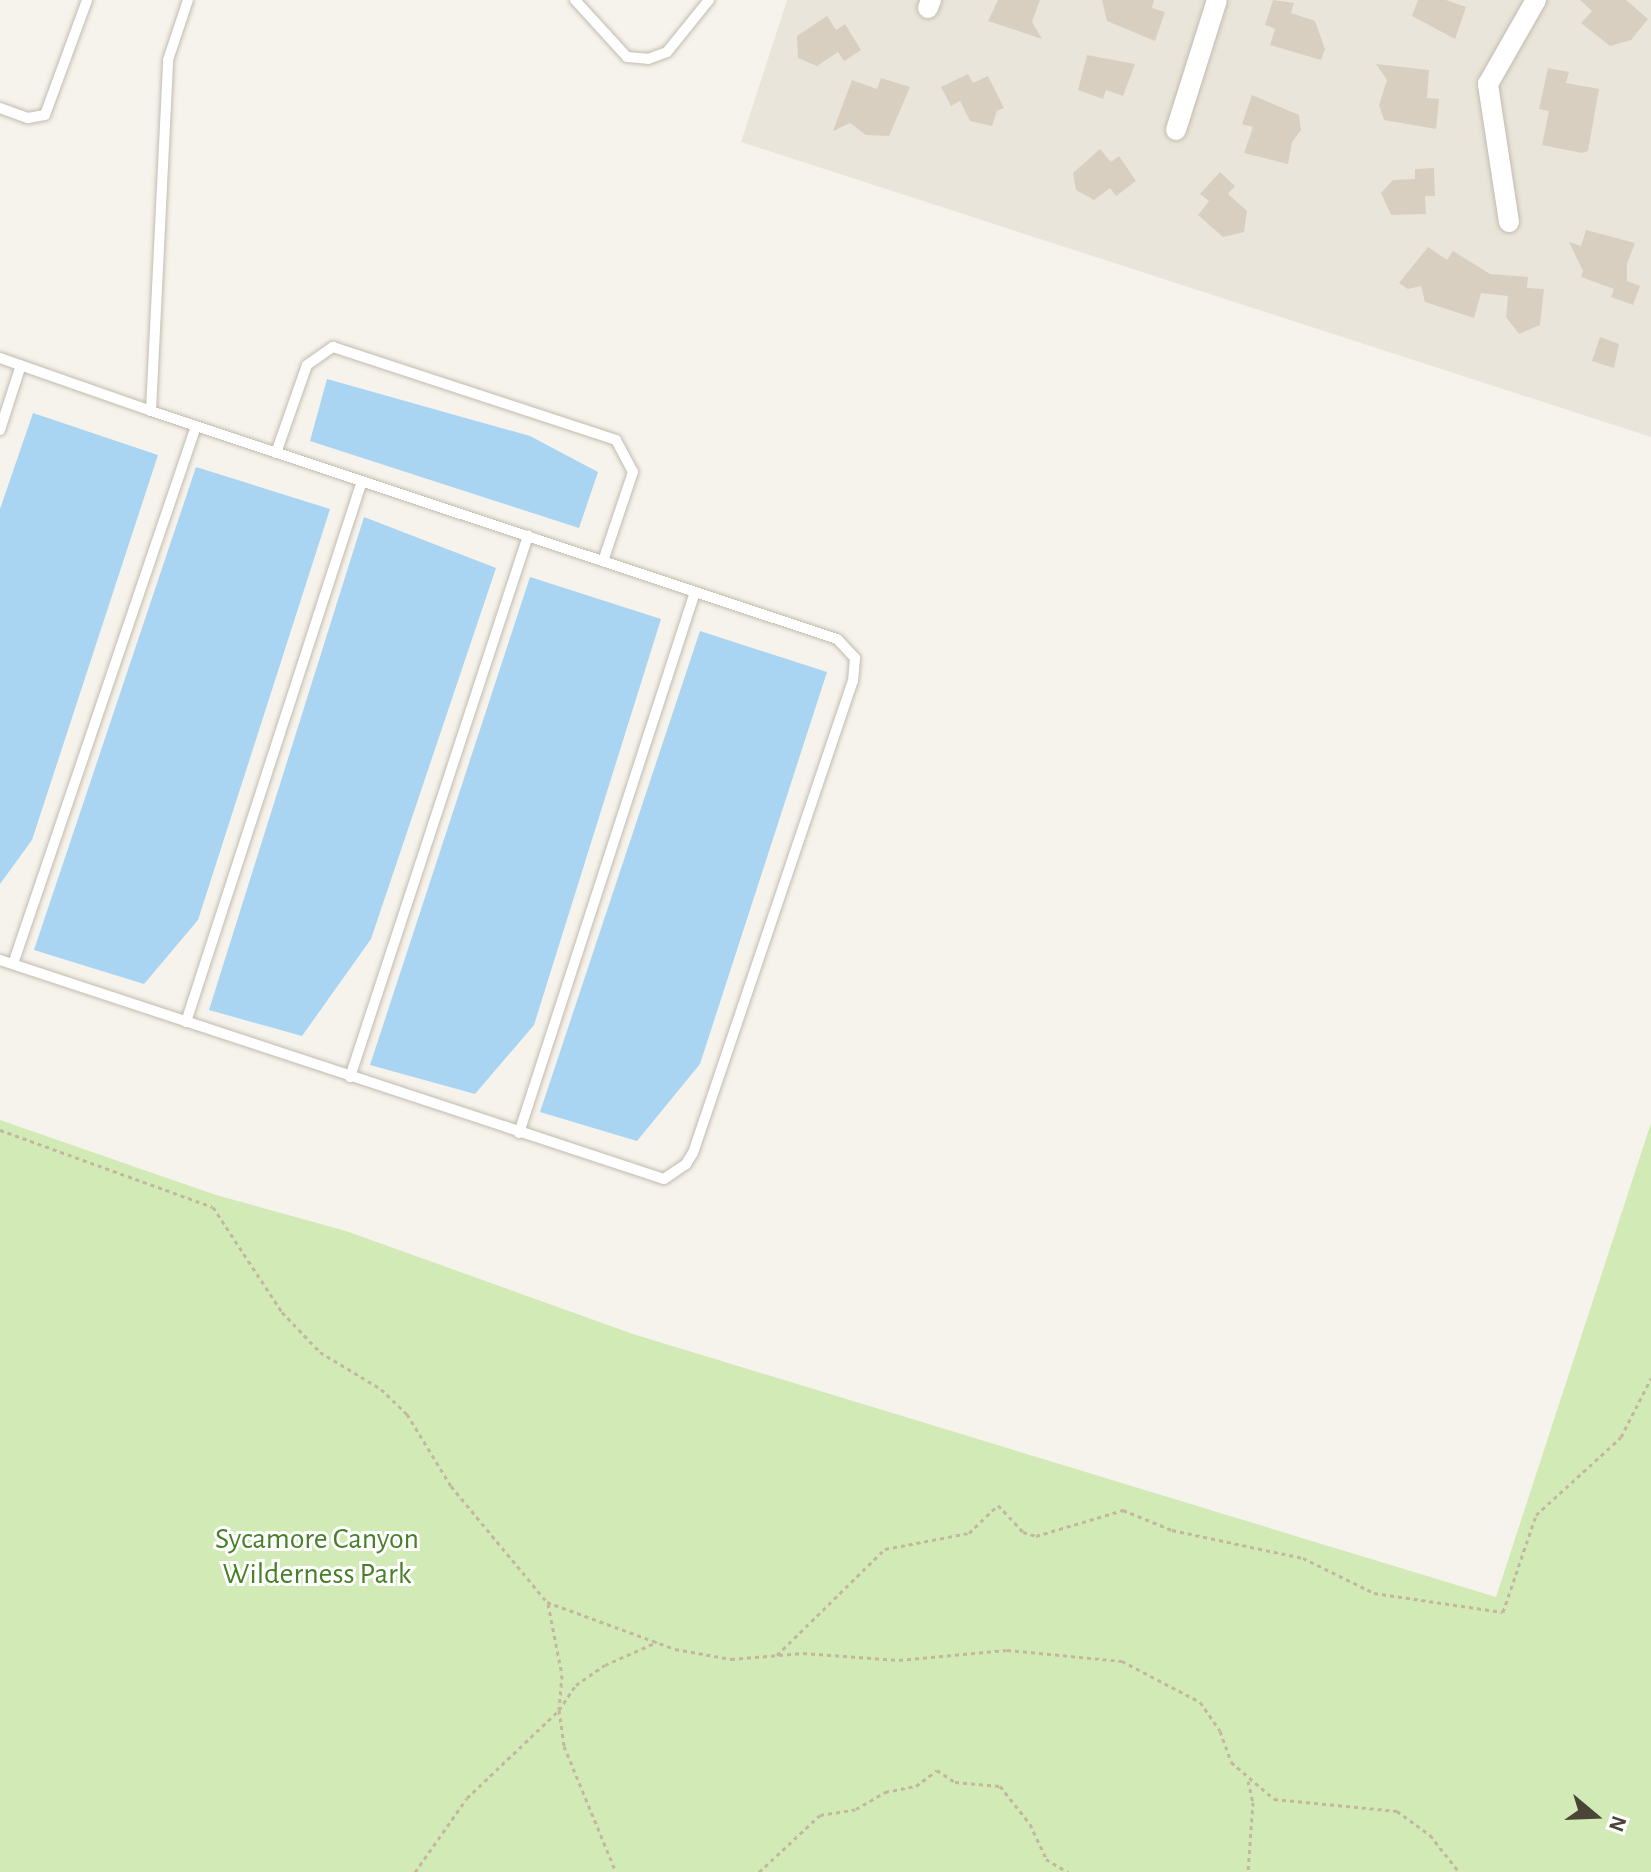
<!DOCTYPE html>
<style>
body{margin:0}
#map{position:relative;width:1651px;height:1872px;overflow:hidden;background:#f6f3ec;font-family:"Alegreya Sans",sans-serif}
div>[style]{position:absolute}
.residential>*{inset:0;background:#eae5da}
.green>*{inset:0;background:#d2eab5}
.water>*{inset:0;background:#a9d4f2}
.building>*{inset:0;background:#d8cfc1}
.path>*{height:3px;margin-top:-1.5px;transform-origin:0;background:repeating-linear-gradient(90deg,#c4b79f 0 4px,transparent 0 8px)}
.roads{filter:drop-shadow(0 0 2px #c2bbae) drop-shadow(0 0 2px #c2bbae)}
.lane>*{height:10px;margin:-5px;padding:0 5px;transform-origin:5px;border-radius:5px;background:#fff}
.street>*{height:20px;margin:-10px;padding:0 10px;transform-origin:10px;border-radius:10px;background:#fff}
span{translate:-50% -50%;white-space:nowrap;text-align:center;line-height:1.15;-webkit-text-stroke:6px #fff;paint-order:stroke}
.park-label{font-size:30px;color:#4a7f2a}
.north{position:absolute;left:1555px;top:1776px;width:80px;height:80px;-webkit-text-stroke:6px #fff;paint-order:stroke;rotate:109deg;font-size:22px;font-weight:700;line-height:32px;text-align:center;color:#4b4439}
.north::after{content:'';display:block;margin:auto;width:28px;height:36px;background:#4b4439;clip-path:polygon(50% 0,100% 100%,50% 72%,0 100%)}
</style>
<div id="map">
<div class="residential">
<i style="clip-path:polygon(787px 0,1651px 0,1651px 437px,741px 142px)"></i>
</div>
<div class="green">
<i style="clip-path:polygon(0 1120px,216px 1195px,346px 1231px,633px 1334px,1496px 1597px,1651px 1123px,1651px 1872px,0 1872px)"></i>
</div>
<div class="water">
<i style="clip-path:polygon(327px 379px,530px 436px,598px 472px,579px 528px,310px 441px)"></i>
<i style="clip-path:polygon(33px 413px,158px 455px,32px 840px,0 884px,0 509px)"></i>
<i style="clip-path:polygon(196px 467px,330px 509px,198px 920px,144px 984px,34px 950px)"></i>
<i style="clip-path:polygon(364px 517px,496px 568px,371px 939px,302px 1036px,209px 1010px)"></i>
<i style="clip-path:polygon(530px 577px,661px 619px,534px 1025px,475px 1094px,370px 1065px)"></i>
<i style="clip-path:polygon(700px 631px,827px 672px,700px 1064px,637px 1141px,540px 1112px)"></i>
</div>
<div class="building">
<i style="clip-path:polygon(998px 0,1040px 0,1032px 22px,1042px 39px,988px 21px)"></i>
<i style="clip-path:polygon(1102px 0,1154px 0,1152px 8px,1165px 12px,1155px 41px,1107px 21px)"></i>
<i style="clip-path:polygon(1273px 0,1294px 3px,1291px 13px,1315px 21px,1325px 49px,1321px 60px,1270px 45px,1275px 29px,1265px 25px)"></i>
<i style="clip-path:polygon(1418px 0,1446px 0,1466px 7px,1455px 39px,1412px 16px)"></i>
<i style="clip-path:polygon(1580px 0,1626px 0,1648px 19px,1631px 40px,1610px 46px,1581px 23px,1592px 11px)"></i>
<i style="clip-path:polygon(827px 16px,836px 30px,845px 24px,861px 50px,844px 61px,838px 52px,817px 66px,798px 58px,797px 36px)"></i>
<i style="clip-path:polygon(1087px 55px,1135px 64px,1123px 96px,1106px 90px,1103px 99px,1078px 90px)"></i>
<i style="clip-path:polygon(1376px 64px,1429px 70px,1427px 98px,1439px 99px,1436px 129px,1384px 120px,1379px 105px,1387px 80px)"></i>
<i style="clip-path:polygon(1548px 68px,1569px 72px,1566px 83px,1599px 89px,1588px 151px,1582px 153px,1542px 145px,1549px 111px,1539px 109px)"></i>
<i style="clip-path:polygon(968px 74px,973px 83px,988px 76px,1004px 108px,997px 111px,992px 126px,970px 121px,960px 101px,951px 106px,941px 87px)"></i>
<i style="clip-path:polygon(881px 78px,910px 87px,889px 136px,866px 135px,850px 123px,833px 131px,852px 80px,877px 89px)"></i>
<i style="clip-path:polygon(1252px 95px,1299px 115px,1301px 130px,1292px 142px,1288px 164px,1244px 153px,1253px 127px,1242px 124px)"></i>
<i style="clip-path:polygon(1100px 149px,1111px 162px,1119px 156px,1136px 181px,1116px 196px,1110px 188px,1094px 200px,1076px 190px,1073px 173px)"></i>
<i style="clip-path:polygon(1434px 168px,1435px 196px,1425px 196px,1426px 214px,1391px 215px,1381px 193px,1393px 180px,1415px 179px,1415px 169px)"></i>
<i style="clip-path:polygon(1220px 172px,1235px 186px,1228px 194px,1247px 211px,1244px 232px,1223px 237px,1198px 215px,1209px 201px,1200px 194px)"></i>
<i style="clip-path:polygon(1586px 230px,1635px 243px,1627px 264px,1627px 281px,1640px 286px,1633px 305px,1611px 297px,1614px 289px,1581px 277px,1583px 271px,1569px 242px,1581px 246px)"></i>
<i style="clip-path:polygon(1428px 247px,1447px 260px,1453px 251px,1490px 274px,1528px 277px,1527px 288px,1544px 289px,1540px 325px,1519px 334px,1506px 317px,1508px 296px,1481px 293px,1474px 318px,1425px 302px,1421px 286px,1408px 289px,1399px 283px)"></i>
<i style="clip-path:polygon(1600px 337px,1619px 344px,1614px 368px,1592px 361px)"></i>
</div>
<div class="path">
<i style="left:0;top:1130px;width:226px;rotate:19.9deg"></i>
<i style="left:213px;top:1207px;width:126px;rotate:56.7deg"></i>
<i style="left:282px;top:1312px;width:55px;rotate:46.5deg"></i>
<i style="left:320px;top:1352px;width:71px;rotate:31.2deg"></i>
<i style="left:381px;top:1389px;width:36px;rotate:44deg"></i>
<i style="left:407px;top:1414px;width:84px;rotate:58.6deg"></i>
<i style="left:451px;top:1486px;width:151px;rotate:50.4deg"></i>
<i style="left:547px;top:1602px;width:136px;rotate:20.2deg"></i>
<i style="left:675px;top:1649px;width:57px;rotate:10.1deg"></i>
<i style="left:731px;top:1659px;width:72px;rotate:-4.8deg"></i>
<i style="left:803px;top:1653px;width:96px;rotate:4.2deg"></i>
<i style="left:899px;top:1660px;width:108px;rotate:-5.3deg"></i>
<i style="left:1007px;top:1650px;width:116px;rotate:5.5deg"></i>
<i style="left:1122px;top:1661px;width:88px;rotate:27.7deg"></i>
<i style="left:1200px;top:1702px;width:35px;rotate:55deg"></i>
<i style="left:1220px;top:1731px;width:33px;rotate:70deg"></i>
<i style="left:1231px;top:1762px;width:57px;rotate:40.7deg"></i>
<i style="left:1274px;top:1799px;width:124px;rotate:5.6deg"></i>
<i style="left:1397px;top:1811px;width:41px;rotate:36deg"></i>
<i style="left:1430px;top:1835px;width:47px;rotate:51.9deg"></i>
<i style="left:548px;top:1604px;width:72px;rotate:78.8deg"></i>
<i style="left:562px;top:1675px;width:35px;rotate:95deg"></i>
<i style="left:559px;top:1710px;width:36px;rotate:82deg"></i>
<i style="left:564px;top:1746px;width:136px;rotate:67.6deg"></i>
<i style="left:777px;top:1655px;width:151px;rotate:-44.5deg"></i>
<i style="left:885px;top:1549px;width:86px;rotate:-10.8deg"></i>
<i style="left:969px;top:1533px;width:40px;rotate:-44deg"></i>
<i style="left:998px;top:1505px;width:37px;rotate:47deg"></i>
<i style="left:1023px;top:1532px;width:14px;rotate:17deg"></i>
<i style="left:1036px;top:1536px;width:91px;rotate:-16.6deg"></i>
<i style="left:1123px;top:1510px;width:53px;rotate:22.2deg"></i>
<i style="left:1172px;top:1530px;width:134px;rotate:12.1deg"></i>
<i style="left:1303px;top:1558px;width:79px;rotate:26.2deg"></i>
<i style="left:1374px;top:1593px;width:130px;rotate:8.4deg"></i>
<i style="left:1503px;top:1612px;width:102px;rotate:-71.2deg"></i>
<i style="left:1536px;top:1515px;width:115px;rotate:-42.5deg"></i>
<i style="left:1621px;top:1437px;width:66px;rotate:-63deg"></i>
<i style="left:1248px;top:1781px;width:22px;rotate:77deg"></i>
<i style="left:1253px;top:1802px;width:70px;rotate:94.1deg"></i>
<i style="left:415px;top:1872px;width:90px;rotate:-54.9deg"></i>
<i style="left:467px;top:1798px;width:127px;rotate:-43.7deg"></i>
<i style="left:559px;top:1710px;width:30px;rotate:-56deg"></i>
<i style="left:576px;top:1685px;width:35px;rotate:-35deg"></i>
<i style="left:605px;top:1665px;width:57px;rotate:-23.9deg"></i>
<i style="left:759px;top:1872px;width:83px;rotate:-43.1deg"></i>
<i style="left:820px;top:1815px;width:36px;rotate:-9deg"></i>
<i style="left:856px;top:1809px;width:34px;rotate:-30deg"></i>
<i style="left:885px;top:1792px;width:32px;rotate:-11deg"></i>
<i style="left:916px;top:1786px;width:26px;rotate:-37deg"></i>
<i style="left:937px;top:1770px;width:22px;rotate:34deg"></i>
<i style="left:955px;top:1782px;width:45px;rotate:5.1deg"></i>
<i style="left:1000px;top:1786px;width:48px;rotate:51.7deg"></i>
<i style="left:1030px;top:1824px;width:38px;rotate:65deg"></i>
<i style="left:1046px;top:1859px;width:26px;rotate:31deg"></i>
</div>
<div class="roads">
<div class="lane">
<i style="left:575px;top:0;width:77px;rotate:47.6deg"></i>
<i style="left:627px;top:57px;width:21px;rotate:5deg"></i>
<i style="left:648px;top:59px;width:20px;rotate:-20deg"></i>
<i style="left:667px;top:52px;width:67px;rotate:-51.1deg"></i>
<i style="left:0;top:108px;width:30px;rotate:20deg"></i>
<i style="left:28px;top:118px;width:17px;rotate:-10deg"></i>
<i style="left:45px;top:115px;width:122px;rotate:-69.9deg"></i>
<i style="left:0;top:358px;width:160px;rotate:19.3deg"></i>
<i style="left:151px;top:411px;width:351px;rotate:-87.2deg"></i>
<i style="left:168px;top:60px;width:63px;rotate:-71.6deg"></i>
<i style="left:0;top:430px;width:68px;rotate:-72.1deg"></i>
<i style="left:276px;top:453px;width:93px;rotate:-70.6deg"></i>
<i style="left:307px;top:365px;width:32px;rotate:-35deg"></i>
<i style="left:333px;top:347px;width:298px;rotate:18.2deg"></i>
<i style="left:616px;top:440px;width:36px;rotate:62deg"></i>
<i style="left:633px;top:472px;width:94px;rotate:108.6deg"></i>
<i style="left:0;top:960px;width:699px;rotate:18.25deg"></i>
<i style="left:664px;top:1179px;width:27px;rotate:-34deg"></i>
<i style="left:686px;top:1164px;width:13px;rotate:-58deg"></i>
<i style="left:693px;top:1153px;width:498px;rotate:-71.3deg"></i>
<i style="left:853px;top:681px;width:23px;rotate:-85deg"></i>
<i style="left:855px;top:658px;width:26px;rotate:-133deg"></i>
<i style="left:837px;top:639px;width:723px;rotate:-161.62deg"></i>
<i style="left:13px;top:964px;width:568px;rotate:-71.21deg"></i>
<i style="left:186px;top:1022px;width:569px;rotate:-71.98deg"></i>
<i style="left:350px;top:1077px;width:570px;rotate:-71.79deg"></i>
<i style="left:519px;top:1133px;width:569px;rotate:-71.98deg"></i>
</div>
<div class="street">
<i style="left:928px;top:8px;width:9px;rotate:-69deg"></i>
<i style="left:1176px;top:130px;width:136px;rotate:-72.5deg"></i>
<i style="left:1509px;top:222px;width:140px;rotate:-98.7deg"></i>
<i style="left:1488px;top:84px;width:97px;rotate:-60.3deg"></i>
</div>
</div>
<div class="park-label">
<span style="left:317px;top:1556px">Sycamore Canyon<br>Wilderness Park</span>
</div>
<div class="north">N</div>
</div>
